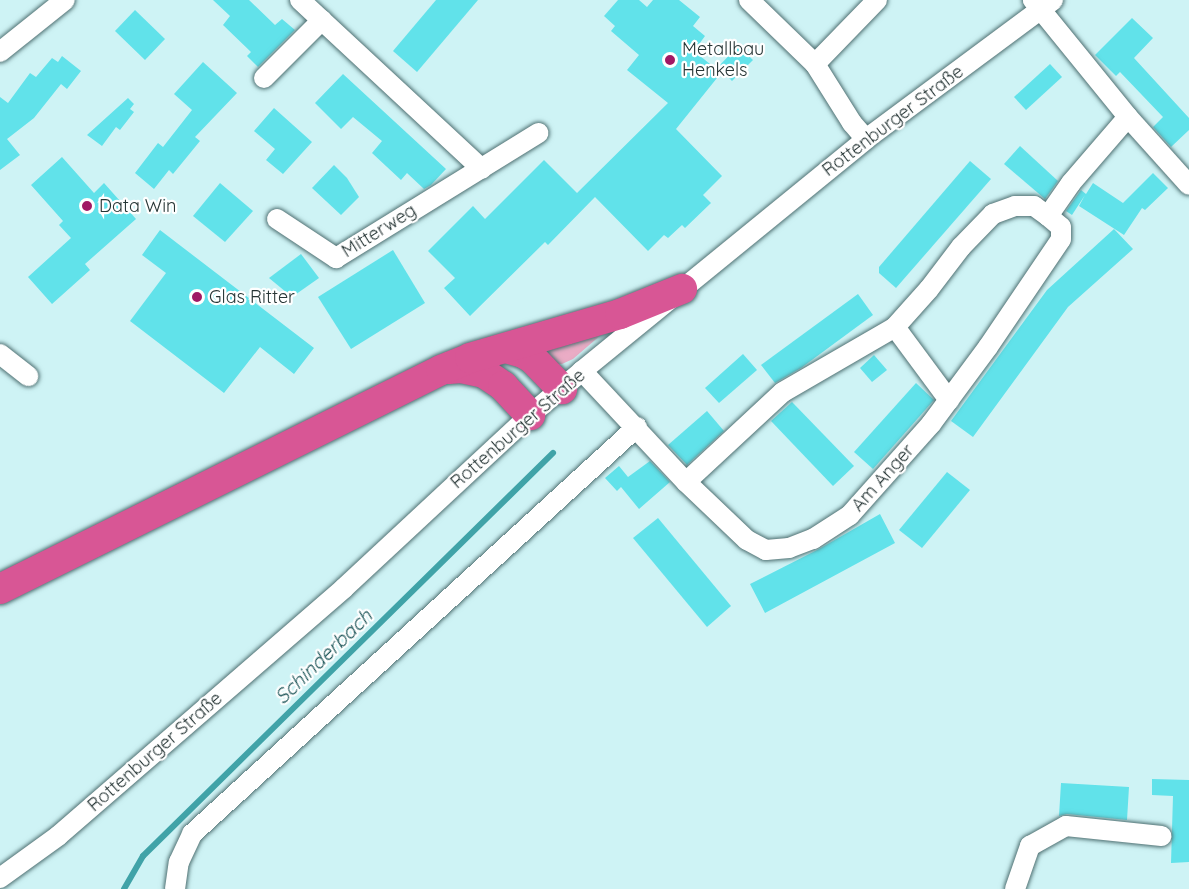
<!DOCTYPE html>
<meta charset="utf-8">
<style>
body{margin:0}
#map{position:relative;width:1189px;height:889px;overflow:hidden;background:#cef3f5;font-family:Quicksand,sans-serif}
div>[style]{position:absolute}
.green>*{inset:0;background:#eaacc5}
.stream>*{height:6px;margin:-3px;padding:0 3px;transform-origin:3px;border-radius:3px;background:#40a3a8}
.building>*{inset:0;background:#61e2ea}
.roads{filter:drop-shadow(0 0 2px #4f7072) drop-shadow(0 0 2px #4f7072)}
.minor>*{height:20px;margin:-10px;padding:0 10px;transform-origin:10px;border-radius:10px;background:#fff}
.highway>*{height:30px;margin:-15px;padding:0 15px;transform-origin:15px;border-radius:15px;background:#d85695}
.dots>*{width:16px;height:16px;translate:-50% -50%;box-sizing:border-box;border:3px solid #fff;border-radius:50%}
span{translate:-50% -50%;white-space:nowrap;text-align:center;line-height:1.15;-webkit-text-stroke:4.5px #fff;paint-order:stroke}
.poi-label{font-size:18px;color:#263535}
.left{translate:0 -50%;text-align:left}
.street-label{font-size:18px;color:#263535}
.water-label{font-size:20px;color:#1f575a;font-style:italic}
</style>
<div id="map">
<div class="green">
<i style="clip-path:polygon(602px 334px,573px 359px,562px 364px,556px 364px,542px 350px)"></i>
</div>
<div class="stream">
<i style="left:124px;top:889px;width:38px;rotate:-60deg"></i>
<i style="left:143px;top:856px;width:575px;rotate:-44.51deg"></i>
</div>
<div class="building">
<i style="clip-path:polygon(213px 0,249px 0,275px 25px,282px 19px,295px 30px,258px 67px,247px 56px,251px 52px,223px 25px,230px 16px)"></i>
<i style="clip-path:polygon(436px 0,478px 0,417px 72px,393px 51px)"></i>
<i style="clip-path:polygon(618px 0,639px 0,647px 7px,653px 0,679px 0,700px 17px,693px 26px,705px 36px,694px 51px,721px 73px,676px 129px,722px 176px,703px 195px,711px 203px,685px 228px,682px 225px,668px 238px,664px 235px,648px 251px,595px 197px,548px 245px,545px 242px,470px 316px,444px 288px,455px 278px,428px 251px,473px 206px,485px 219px,544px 160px,577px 193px,668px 103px,627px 70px,639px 55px,611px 31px,615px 26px,604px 16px)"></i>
<i style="clip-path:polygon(135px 10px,165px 39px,145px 60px,115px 31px)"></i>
<i style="clip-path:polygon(1132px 18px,1153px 38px,1134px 58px,1189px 118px,1189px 130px,1171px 147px,1153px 127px,1163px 117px,1120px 72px,1116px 76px,1095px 55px)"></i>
<i style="clip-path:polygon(738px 46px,753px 60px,732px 81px,718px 67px)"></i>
<i style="clip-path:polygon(62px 56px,81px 71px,67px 89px,61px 84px,34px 118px,7px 139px,20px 155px,0 170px,0 97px,8px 103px,30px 73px,36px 77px,52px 58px,58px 62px)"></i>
<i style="clip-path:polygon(203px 62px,237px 93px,195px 137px,200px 141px,173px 174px,169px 170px,154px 189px,135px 173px,158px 143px,163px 147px,192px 110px,174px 94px)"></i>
<i style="clip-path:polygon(1050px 64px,1062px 77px,1026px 110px,1014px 97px)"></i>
<i style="clip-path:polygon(343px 74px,446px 169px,431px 185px,424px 189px,407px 173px,401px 180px,372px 153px,382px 141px,353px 117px,341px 129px,315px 103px)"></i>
<i style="clip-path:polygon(128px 98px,134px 104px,130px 109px,134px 112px,120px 130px,116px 127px,102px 146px,87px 135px)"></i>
<i style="clip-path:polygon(274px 108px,312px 142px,283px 174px,266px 160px,275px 149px,254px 131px)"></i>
<i style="clip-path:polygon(1020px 146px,1058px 181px,1045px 199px,1004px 164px)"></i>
<i style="clip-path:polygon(62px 157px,94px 193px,104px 183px,136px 219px,85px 264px,90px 270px,52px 304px,28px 277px,71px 238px,59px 225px,63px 221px,31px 185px)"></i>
<i style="clip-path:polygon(970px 161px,991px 179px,896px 288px,879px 273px,879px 267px)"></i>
<i style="clip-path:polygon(334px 165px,347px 178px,359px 197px,341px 215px,312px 188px)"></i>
<i style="clip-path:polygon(1153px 173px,1168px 188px,1145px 210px,1142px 208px,1124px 235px,1079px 206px,1085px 195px,1072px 215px,1066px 211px,1081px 190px,1086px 194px,1093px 183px,1123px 203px)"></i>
<i style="clip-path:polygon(220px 183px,253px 211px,225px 242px,193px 216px)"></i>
<i style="clip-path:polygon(1114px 229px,1133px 249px,1068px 307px,973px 437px,951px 421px,1047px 290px)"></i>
<i style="clip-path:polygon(160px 230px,314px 348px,294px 374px,260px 347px,224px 393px,130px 321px,166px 273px,142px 255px)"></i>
<i style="clip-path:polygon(393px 250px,425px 303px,351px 349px,318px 297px)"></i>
<i style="clip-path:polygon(301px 254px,319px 278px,292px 297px,269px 278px)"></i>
<i style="clip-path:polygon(858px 294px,873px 315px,801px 368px,775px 383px,761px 365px)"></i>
<i style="clip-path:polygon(743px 354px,757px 370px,719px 403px,705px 388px)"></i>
<i style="clip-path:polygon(874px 355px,887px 370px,872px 382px,860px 368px)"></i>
<i style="clip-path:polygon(916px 383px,934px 400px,873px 469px,854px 452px)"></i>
<i style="clip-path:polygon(792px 402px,854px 466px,833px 486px,771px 421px)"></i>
<i style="clip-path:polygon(707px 411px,724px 431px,687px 465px,668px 445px)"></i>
<i style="clip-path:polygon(650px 461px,670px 482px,639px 509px,621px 487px,617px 491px,605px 478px,619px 466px,628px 477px)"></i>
<i style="clip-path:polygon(947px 472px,970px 490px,922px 548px,899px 530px)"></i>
<i style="clip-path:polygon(880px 514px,895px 543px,765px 613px,750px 584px,819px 549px)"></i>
<i style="clip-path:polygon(658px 518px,731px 606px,707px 627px,633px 538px)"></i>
<i style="clip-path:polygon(1152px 779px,1189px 780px,1189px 862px,1171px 863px,1173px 796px,1152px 795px)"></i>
<i style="clip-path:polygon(1061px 783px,1129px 787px,1127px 820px,1067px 814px,1059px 816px)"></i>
</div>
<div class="roads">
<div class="minor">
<i style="left:300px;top:0;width:248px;rotate:42.9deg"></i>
<i style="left:749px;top:0;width:92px;rotate:44.1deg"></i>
<i style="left:815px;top:64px;width:70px;rotate:57.9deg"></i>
<i style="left:852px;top:123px;width:21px;rotate:49deg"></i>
<i style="left:0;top:52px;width:83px;rotate:-38.7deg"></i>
<i style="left:815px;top:64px;width:89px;rotate:-45.9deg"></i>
<i style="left:264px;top:78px;width:82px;rotate:-45deg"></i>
<i style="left:1128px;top:117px;width:91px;rotate:48.1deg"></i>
<i style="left:277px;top:219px;width:71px;rotate:33.5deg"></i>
<i style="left:336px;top:258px;width:238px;rotate:-31.7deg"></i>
<i style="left:895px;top:327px;width:91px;rotate:53.5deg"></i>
<i style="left:0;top:354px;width:36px;rotate:38deg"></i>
<i style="left:582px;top:371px;width:152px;rotate:46.9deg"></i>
<i style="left:686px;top:482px;width:84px;rotate:43.6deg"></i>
<i style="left:747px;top:540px;width:21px;rotate:28deg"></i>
<i style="left:766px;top:550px;width:23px;rotate:-5deg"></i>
<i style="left:789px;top:548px;width:26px;rotate:-21deg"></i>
<i style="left:813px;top:539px;width:44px;rotate:-33deg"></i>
<i style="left:850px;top:515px;width:122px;rotate:-48.3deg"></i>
<i style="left:931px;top:424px;width:96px;rotate:-53.5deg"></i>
<i style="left:988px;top:347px;width:130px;rotate:-55.9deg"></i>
<i style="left:1061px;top:239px;width:12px;rotate:-90deg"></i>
<i style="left:1061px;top:227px;width:17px;rotate:-140deg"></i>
<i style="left:1048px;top:216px;width:40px;rotate:-55.1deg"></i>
<i style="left:1071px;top:183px;width:87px;rotate:-49.2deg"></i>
<i style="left:1128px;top:117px;width:151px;rotate:-129.1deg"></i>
<i style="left:686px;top:482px;width:132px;rotate:-42.9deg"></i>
<i style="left:783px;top:392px;width:129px;rotate:-30.1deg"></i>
<i style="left:895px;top:327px;width:51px;rotate:-48.2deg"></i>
<i style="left:929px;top:289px;width:53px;rotate:-52.7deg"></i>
<i style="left:961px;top:247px;width:46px;rotate:-45.9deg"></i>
<i style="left:993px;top:214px;width:23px;rotate:-20deg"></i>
<i style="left:1015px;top:206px;width:19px"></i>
<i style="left:1034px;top:206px;width:17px;rotate:36deg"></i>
<i style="left:0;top:878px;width:72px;rotate:-35.9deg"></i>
<i style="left:58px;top:836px;width:379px;rotate:-40.9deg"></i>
<i style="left:344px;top:588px;width:254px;rotate:-42.9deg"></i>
<i style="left:530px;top:415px;width:68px;rotate:-40.2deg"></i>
<i style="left:582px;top:371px;width:367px;rotate:-39.2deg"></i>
<i style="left:866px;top:139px;width:233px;rotate:-36.6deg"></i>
<i style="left:175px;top:889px;width:27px;rotate:-82deg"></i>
<i style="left:179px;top:862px;width:31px;rotate:-65deg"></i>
<i style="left:192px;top:834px;width:603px;rotate:-42.45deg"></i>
<i style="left:1015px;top:889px;width:46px;rotate:-70.8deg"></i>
<i style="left:1030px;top:846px;width:41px;rotate:-29.1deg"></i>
<i style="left:1066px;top:826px;width:96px;rotate:6deg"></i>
</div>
<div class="highway">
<i style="left:506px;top:348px;width:18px;rotate:16deg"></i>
<i style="left:523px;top:353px;width:12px;rotate:31deg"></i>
<i style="left:533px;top:359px;width:42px;rotate:46deg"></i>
<i style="left:449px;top:369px;width:12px;rotate:-5deg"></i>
<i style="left:461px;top:368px;width:24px;rotate:12deg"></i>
<i style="left:484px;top:373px;width:23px;rotate:34deg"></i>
<i style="left:503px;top:386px;width:40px;rotate:47deg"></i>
<i style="left:0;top:589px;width:492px;rotate:-26.4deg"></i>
<i style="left:441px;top:370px;width:31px;rotate:-22deg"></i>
<i style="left:470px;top:358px;width:156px;rotate:-16.3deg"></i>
<i style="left:620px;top:314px;width:67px;rotate:-22deg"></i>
</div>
</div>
<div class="dots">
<i style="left:670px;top:60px;background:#a01865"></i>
<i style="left:87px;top:206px;background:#a01865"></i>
<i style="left:197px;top:297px;background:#a01865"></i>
</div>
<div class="poi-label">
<span class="left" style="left:682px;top:60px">Metallbau<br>Henkels</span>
<span class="left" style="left:99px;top:206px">Data Win</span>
<span class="left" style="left:209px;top:297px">Glas Ritter</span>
</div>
<div class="street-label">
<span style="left:893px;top:121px;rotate:-37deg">Rottenburger Straße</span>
<span style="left:379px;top:231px;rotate:-32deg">Mitterweg</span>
<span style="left:518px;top:429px;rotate:-41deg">Rottenburger Straße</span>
<span style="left:883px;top:478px;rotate:-48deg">Am Anger</span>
<span style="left:155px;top:752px;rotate:-41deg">Rottenburger Straße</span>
</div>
<div class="water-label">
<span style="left:323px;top:656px;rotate:-44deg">Schinderbach</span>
</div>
</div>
